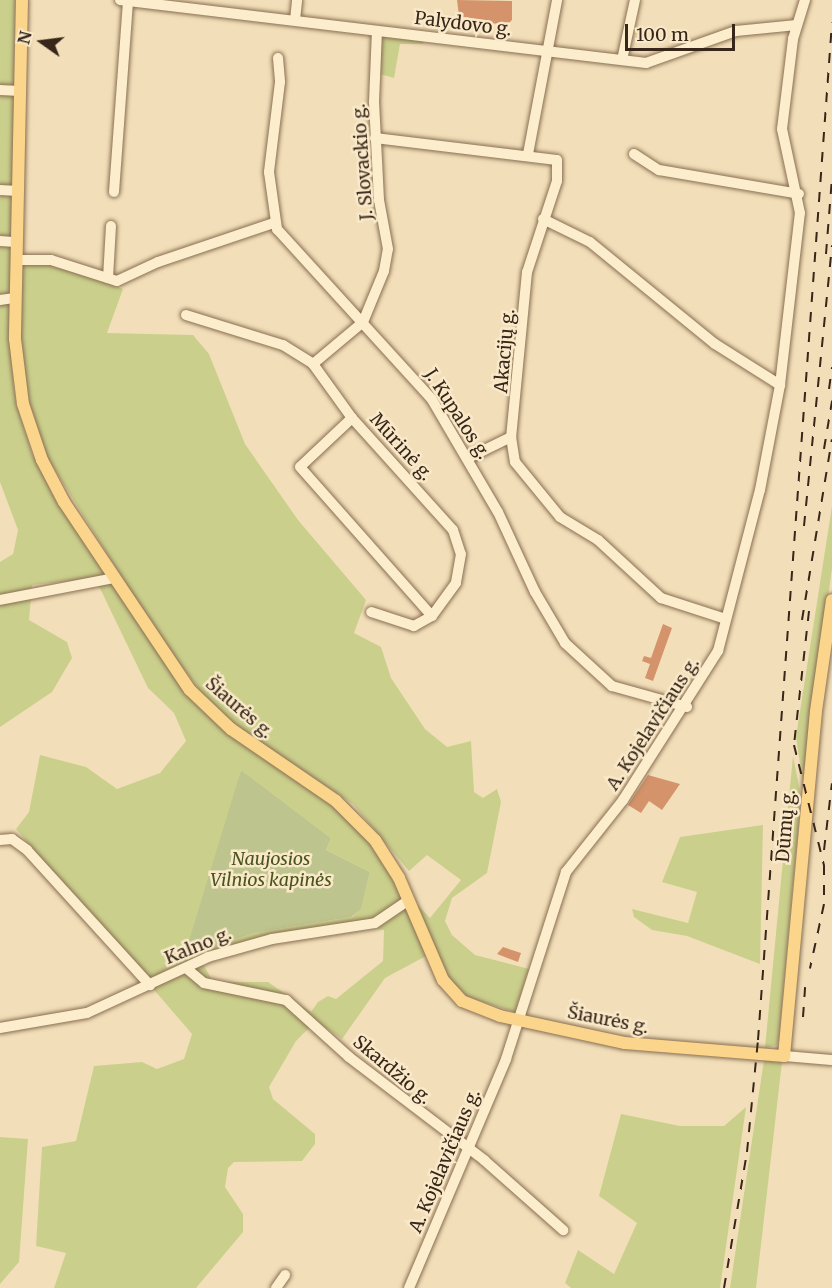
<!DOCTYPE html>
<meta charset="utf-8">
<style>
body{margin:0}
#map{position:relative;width:832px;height:1288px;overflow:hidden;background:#f2dfb9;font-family:Merriweather,serif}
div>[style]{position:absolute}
.green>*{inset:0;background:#cad08c}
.cemetery>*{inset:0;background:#bec48d}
.building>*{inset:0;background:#d4936a}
.roads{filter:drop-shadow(0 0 2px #896e52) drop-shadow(0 0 2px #896e52)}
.minor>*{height:10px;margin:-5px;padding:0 5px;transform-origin:5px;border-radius:5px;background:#fcedcc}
.major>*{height:12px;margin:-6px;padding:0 6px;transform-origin:6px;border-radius:6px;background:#fbd58b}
.rail>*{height:2px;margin-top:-1px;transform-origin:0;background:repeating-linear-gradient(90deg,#372619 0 10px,transparent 0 20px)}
span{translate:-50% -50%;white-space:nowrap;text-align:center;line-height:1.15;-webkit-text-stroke:5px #f9e9c9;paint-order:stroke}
.street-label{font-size:18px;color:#372619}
.park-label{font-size:18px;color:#49551d;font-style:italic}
.north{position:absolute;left:12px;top:12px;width:60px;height:60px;-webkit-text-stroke:4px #f9e9c9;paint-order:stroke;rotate:284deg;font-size:16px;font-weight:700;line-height:24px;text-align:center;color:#372619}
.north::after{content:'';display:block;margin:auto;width:21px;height:27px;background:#372619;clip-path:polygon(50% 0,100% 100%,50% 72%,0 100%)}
.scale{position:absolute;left:625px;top:24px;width:110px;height:27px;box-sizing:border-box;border:3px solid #372619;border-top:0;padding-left:8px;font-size:18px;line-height:21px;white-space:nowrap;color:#372619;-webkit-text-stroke:4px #f9e9c9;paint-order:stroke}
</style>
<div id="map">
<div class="green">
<i style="clip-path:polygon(evenodd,0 0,15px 0,11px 361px,16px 403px,32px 454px,102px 570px,167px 666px,230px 735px,337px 808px,372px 843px,396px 881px,426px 956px,385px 978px,342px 1039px,316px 1021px,296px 1041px,269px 1087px,273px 1099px,315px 1134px,315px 1144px,302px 1161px,234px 1162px,228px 1168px,225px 1187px,243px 1214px,243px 1232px,196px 1288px,54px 1288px,66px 1253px,36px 1246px,42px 1147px,76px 1141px,94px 1066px,142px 1062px,157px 1069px,184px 1059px,192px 1034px,16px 829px,29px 812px,40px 755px,86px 767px,117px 789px,160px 773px,186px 741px,174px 713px,148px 688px,95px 578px,32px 585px,29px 620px,67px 642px,72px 658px,52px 692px,0 727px,0 562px,13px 554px,18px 530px,0 482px,0 0,241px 770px,331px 838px,326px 850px,370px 872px,361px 908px,352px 917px,254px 933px,204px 950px,205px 900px,241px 770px,0 0,366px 928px,384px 930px,383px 961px,336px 999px,328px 996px,318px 1002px,311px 1012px,268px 982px,213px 982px,203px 964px,272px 942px,366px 928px)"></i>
<i style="clip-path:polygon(382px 35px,425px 39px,423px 44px,400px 44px,394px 78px,380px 74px)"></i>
<i style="clip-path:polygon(21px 262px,64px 266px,123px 289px,107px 333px,193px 335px,209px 354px,245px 444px,298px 520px,366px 600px,354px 633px,381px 647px,391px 678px,425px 729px,447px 747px,471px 741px,474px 792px,483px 798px,497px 789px,501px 802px,487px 873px,452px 898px,445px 921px,452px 935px,475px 955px,529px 969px,515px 1012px,468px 997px,449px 980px,416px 903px,430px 918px,461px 880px,427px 855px,409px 871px,353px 804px,240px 729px,204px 696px,156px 632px,45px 454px,28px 399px,21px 342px)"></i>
<i style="clip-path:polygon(832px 506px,832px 568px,803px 783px,796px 737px)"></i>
<i style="clip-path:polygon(793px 756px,801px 796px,779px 1039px,777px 1045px,765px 1048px)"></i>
<i style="clip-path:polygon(763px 825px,760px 964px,687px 936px,652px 930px,634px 917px,632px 909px,688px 923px,697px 892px,662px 882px,680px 837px)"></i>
<i style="clip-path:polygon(764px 1060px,782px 1062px,756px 1288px,730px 1288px)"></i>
<i style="clip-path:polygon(746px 1107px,720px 1288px,571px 1288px,565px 1283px,578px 1250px,614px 1274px,637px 1223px,599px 1196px,621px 1114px,680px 1126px,724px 1126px)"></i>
<i style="clip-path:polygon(0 1137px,28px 1139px,19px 1262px,0 1284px)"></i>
</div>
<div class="cemetery">
<i style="clip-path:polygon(241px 770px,331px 838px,326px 850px,370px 872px,361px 909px,351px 917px,254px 933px,204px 950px,188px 944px)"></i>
</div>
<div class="building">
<i style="clip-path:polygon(457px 0,512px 1px,512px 20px,508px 24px,476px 23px,476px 19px,459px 16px)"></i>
<i style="clip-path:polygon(663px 624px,672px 628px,653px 681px,645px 678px,650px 664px,642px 661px,644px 656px,651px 658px)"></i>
<i style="clip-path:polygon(648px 775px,680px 784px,662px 810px,649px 801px,641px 813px,628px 805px)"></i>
<i style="clip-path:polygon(503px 947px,521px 953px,518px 962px,497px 954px)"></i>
</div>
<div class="roads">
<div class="minor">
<i style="left:120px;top:0;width:530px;rotate:6.83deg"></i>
<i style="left:646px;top:63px;width:96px;rotate:-19.6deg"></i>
<i style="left:736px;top:31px;width:61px;rotate:-5.6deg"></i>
<i style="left:295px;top:20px;width:20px;rotate:-84deg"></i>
<i style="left:278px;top:58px;width:24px;rotate:85deg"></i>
<i style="left:280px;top:82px;width:91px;rotate:97deg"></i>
<i style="left:269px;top:172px;width:58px;rotate:82deg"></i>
<i style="left:277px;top:229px;width:229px;rotate:47.7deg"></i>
<i style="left:431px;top:398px;width:132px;rotate:59.6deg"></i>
<i style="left:498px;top:512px;width:88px;rotate:65.2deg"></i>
<i style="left:535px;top:592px;width:59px;rotate:59.5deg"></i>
<i style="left:565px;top:643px;width:64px;rotate:42.5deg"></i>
<i style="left:612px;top:686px;width:78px;rotate:15.6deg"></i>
<i style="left:622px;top:60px;width:61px;rotate:-77.8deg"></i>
<i style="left:0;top:90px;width:20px;rotate:3deg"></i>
<i style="left:375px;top:138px;width:183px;rotate:6.9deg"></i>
<i style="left:557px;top:160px;width:21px;rotate:90deg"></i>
<i style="left:557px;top:181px;width:96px;rotate:108.2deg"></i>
<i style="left:527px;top:272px;width:166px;rotate:95.5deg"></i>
<i style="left:511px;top:437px;width:25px;rotate:81deg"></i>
<i style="left:515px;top:462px;width:71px;rotate:50.7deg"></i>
<i style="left:560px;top:517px;width:44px;rotate:31.2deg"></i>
<i style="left:598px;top:540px;width:86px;rotate:42.6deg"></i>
<i style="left:661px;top:598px;width:68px;rotate:17.9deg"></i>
<i style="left:528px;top:154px;width:157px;rotate:-79.3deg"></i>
<i style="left:634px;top:154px;width:30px;rotate:33deg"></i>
<i style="left:659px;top:170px;width:142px;rotate:9.7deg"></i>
<i style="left:0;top:190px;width:18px;rotate:3deg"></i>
<i style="left:114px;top:192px;width:192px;rotate:-85.8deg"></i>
<i style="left:543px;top:219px;width:52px;rotate:26.1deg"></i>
<i style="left:590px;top:242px;width:161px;rotate:39.2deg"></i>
<i style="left:715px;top:344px;width:77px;rotate:32.2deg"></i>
<i style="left:0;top:241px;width:16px;rotate:4deg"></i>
<i style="left:16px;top:260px;width:35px"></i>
<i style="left:51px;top:260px;width:69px;rotate:17.7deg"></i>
<i style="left:117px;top:281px;width:45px;rotate:-24.9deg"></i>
<i style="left:158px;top:262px;width:122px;rotate:-18.6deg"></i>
<i style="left:108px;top:278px;width:52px;rotate:-86.7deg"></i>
<i style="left:0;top:300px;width:15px;rotate:-8deg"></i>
<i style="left:186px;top:315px;width:102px;rotate:17.2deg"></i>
<i style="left:283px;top:345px;width:36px;rotate:32deg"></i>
<i style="left:313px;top:364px;width:67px;rotate:54.2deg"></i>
<i style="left:352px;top:418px;width:151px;rotate:48deg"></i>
<i style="left:453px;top:530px;width:25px;rotate:72deg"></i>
<i style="left:461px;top:554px;width:29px;rotate:100deg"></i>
<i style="left:456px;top:583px;width:41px;rotate:126deg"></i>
<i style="left:432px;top:616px;width:21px;rotate:151deg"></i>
<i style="left:414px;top:626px;width:45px;rotate:-162deg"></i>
<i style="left:313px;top:364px;width:65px;rotate:-40deg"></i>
<i style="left:363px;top:322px;width:55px;rotate:-67.6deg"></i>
<i style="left:384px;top:271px;width:22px;rotate:-80deg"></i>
<i style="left:388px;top:249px;width:50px;rotate:-100.4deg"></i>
<i style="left:379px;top:200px;width:98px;rotate:-92.9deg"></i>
<i style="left:374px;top:102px;width:71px;rotate:-87.6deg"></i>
<i style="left:352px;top:418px;width:71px;rotate:136.7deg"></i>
<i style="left:300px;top:467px;width:199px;rotate:48.5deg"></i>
<i style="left:468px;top:458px;width:48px;rotate:-26deg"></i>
<i style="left:0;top:600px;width:116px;rotate:-10.9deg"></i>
<i style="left:0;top:840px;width:12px;rotate:-5deg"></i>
<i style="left:12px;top:839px;width:19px;rotate:36deg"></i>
<i style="left:27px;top:850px;width:183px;rotate:47.7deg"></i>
<i style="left:186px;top:968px;width:23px;rotate:40deg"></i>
<i style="left:204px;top:983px;width:84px;rotate:11.7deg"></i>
<i style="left:286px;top:1000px;width:85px;rotate:42.1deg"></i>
<i style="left:349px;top:1057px;width:170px;rotate:37.3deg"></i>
<i style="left:484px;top:1160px;width:106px;rotate:41.5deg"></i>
<i style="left:0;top:1028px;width:88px;rotate:-9.8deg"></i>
<i style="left:87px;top:1013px;width:133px;rotate:-24.8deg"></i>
<i style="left:208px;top:957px;width:66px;rotate:-15.7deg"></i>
<i style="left:272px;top:939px;width:104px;rotate:-8.8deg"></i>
<i style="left:375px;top:923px;width:41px;rotate:-34.1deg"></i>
<i style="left:784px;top:1056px;width:48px;rotate:4.8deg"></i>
<i style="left:276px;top:1288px;width:16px;rotate:-55deg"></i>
<i style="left:409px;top:1288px;width:249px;rotate:-67deg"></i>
<i style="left:506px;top:1059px;width:196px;rotate:-72.2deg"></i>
<i style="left:566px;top:872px;width:92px;rotate:-51.6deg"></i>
<i style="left:623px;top:800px;width:177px;rotate:-57.5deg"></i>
<i style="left:718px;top:651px;width:166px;rotate:-75.4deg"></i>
<i style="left:760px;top:490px;width:107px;rotate:-79.2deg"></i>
<i style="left:780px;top:385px;width:173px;rotate:-83.4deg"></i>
<i style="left:800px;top:213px;width:86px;rotate:-102.1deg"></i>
<i style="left:782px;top:129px;width:91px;rotate:-83deg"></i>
<i style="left:793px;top:39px;width:41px;rotate:-72.9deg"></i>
</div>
<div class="major">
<i style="left:22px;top:0;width:339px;rotate:91.2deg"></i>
<i style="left:15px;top:339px;width:65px;rotate:83deg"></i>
<i style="left:23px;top:404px;width:59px;rotate:71.3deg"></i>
<i style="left:42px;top:460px;width:47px;rotate:62.4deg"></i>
<i style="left:64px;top:502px;width:226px;rotate:56.2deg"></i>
<i style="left:190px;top:690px;width:57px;rotate:43.6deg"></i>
<i style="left:231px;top:729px;width:127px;rotate:34.4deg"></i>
<i style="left:336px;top:801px;width:55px;rotate:45deg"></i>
<i style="left:375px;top:840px;width:45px;rotate:57.7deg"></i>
<i style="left:399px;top:878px;width:111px;rotate:66.7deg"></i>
<i style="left:443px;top:980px;width:28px;rotate:48deg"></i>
<i style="left:462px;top:1001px;width:41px;rotate:21.5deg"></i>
<i style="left:500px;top:1016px;width:128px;rotate:12.2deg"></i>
<i style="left:625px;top:1043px;width:160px;rotate:4.7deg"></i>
<i style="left:784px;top:1056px;width:346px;rotate:-84.7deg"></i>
<i style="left:816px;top:711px;width:112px;rotate:-81.8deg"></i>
</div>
</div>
<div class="rail">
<i style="left:826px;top:254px;width:76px;rotate:-85.5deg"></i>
<i style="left:829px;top:389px;width:22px;rotate:-82deg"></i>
<i style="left:824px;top:449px;width:49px;rotate:-80.5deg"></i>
<i style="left:804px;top:526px;width:282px;rotate:-84.3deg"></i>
<i style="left:809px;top:611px;width:135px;rotate:96.4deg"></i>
<i style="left:794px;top:745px;width:124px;rotate:76deg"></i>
<i style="left:824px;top:865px;width:39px;rotate:90deg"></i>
<i style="left:824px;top:904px;width:66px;rotate:102.3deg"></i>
<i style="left:802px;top:620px;width:183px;rotate:-80.6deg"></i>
<i style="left:824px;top:850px;width:67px;rotate:-83.2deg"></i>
<i style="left:803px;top:1017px;width:30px;rotate:-86deg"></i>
<i style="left:724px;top:1288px;width:138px;rotate:-80.4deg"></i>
<i style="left:747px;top:1152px;width:113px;rotate:-84.4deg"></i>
<i style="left:758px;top:1040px;width:1020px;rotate:-85.84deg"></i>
</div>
<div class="street-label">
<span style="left:463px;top:24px;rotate:7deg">Palydovo g.</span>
<span style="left:363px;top:162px;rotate:-94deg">J. Slovackio g.</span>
<span style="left:505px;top:351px;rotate:-85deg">Akacijų g.</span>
<span style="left:457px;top:414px;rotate:57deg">J. Kupalos g.</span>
<span style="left:401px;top:447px;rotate:48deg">Mūrinė g.</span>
<span style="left:239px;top:708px;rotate:41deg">Šiaurės g.</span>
<span style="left:653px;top:724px;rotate:-57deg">A. Kojelavičiaus g.</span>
<span style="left:786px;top:826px;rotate:-85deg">Dūmų g.</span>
<span style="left:198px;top:946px;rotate:-22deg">Kalno g.</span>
<span style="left:608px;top:1020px;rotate:11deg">Šiaurės g.</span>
<span style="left:392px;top:1070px;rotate:40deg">Skardžio g.</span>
<span style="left:445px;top:1161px;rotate:-67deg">A. Kojelavičiaus g.</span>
</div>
<div class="park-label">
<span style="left:271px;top:870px">Naujosios<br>Vilnios kapinės</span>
</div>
<div class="north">N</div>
<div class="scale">100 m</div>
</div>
